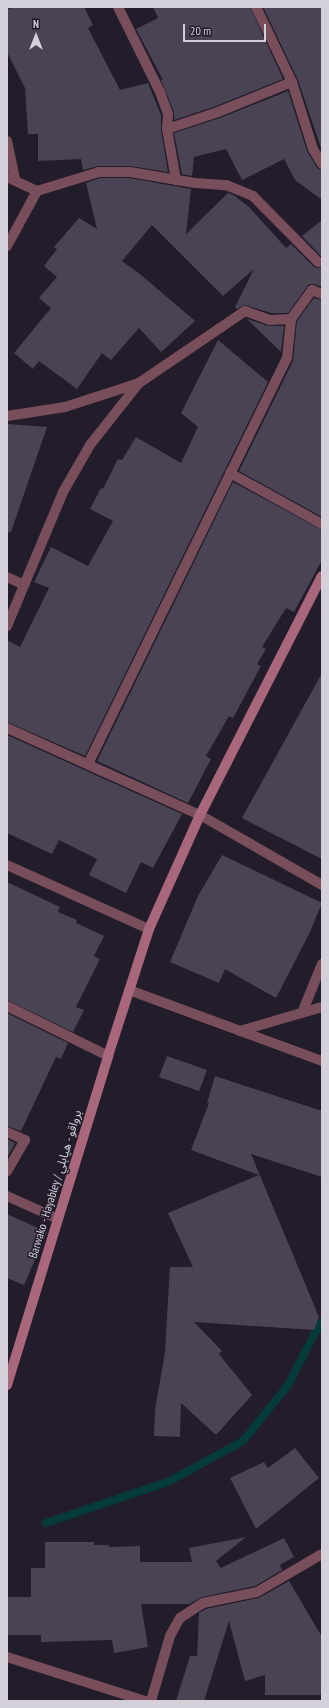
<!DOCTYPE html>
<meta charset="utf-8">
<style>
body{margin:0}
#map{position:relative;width:329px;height:1708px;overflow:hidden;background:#231c2b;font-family:"PT Sans Narrow","Noto Sans Arabic",sans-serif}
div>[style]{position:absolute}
.stream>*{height:8px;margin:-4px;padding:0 4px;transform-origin:4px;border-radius:4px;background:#063b3b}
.building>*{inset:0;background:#494354}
.minor>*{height:10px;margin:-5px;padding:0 5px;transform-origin:5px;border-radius:5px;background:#774e5a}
.tertiary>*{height:10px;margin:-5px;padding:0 5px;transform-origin:5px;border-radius:5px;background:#774e5a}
.secondary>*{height:10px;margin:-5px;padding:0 5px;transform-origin:5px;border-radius:5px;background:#a8677b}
span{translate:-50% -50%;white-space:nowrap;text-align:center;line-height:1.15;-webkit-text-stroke:3px #231c2b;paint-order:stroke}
.street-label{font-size:12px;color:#d4d0da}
.frame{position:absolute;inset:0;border:8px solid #d4d0da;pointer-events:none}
.north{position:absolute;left:16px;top:16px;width:40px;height:40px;-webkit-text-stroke:3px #231c2b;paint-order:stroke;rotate:0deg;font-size:11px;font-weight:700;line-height:16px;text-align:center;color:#d4d0da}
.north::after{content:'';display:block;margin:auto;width:14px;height:18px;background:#d4d0da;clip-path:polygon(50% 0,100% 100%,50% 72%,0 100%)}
.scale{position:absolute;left:183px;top:24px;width:83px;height:18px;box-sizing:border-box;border:2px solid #d4d0da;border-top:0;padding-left:5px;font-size:12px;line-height:14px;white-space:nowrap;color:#d4d0da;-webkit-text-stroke:3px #231c2b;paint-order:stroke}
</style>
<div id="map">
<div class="stream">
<i style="left:46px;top:1523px;width:129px;rotate:-18.6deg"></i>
<i style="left:168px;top:1482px;width:85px;rotate:-28.7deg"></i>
<i style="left:243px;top:1441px;width:72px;rotate:-51.2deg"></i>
<i style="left:288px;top:1385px;width:63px;rotate:-62.6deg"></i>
<i style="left:317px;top:1329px;width:9px;rotate:-54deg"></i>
</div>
<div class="building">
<i style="clip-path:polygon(17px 7px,84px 7px,93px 25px,88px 28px,120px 90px,148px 83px,161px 115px,161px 130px,168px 172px,130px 166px,99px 166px,83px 170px,81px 159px,38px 161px,38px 134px,28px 134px,25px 88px,7px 52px,7px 9px)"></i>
<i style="clip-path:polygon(153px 7px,250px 7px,283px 79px,216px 106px,174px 120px,174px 112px,161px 80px,163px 80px,136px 29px,158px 18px)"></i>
<i style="clip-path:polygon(263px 7px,322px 7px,322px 151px,298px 80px)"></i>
<i style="clip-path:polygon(288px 91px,307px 151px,317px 168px,322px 170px,322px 200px,295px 180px,284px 159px,242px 180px,226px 149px,194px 157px,192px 176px,182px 174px,174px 133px,220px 118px)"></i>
<i style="clip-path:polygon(100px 178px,129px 178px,191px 189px,186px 234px,228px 193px,235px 196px,250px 208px,286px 248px,291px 244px,314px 267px,317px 268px,322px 267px,322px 287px,314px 284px,309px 284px,288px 313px,271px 313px,245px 305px,237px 309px,235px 307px,254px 269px,223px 296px,152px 225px,122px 261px,140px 274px,195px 321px,161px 352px,139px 328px,111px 360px,102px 353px,77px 389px,39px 361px,33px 369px,14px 353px,51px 308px,39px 298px,57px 277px,44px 266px,57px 249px,54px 247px,79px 218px,97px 229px,86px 183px)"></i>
<i style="clip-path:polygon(322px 220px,322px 257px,302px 236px)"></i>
<i style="clip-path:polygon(314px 298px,322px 300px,322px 517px,239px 471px,293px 361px,297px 321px)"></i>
<i style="clip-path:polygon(247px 319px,268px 326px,284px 326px,281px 352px)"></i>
<i style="clip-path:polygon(218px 340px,268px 382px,85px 756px,7px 722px,7px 640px,20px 647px,49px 588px,34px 582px,51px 547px,88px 566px,113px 521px,90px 509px,101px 488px,103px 489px,118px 459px,122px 460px,136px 437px,181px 463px,198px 427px,181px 413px)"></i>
<i style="clip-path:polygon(7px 424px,47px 427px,11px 532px,7px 532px)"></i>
<i style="clip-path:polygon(233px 482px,322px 530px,322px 560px,294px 612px,286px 608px,262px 647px,266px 649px,257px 664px,261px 666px,233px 718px,229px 716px,206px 756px,211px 759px,188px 803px,97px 761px)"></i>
<i style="clip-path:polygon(322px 673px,322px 859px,242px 818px)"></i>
<i style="clip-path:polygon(7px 735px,182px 814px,153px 868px,141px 862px,126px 893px,89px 875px,97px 859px,59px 840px,52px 854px,7px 833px)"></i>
<i style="clip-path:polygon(222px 855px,322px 903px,310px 932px,276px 998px,225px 969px,219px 983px,170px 962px,198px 896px)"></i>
<i style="clip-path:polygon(7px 882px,60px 907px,58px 912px,77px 920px,76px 923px,104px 936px,94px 956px,100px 959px,76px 1007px,84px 1010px,73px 1032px,7px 1000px)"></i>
<i style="clip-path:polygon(7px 1013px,68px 1043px,61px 1059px,56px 1057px,21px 1131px,7px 1126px)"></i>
<i style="clip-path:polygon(167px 1056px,207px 1070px,199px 1091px,159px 1077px)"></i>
<i style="clip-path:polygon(215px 1076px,322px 1111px,322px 1177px,251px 1154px,319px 1317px,314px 1330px,194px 1322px,222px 1351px,219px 1354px,252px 1395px,216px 1435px,181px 1403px,180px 1437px,154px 1436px,155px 1410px,165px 1352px,170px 1267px,193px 1267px,168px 1213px,259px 1175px,191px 1150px,209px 1103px,207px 1103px)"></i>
<i style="clip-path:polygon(7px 1139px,15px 1143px,7px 1158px)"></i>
<i style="clip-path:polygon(7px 1214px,47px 1232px,24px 1285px,7px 1278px)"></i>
<i style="clip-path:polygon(295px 1448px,319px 1478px,256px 1529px,230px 1478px,264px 1462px,268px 1468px)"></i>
<i style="clip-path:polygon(246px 1537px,216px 1561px,221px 1568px,284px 1538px,294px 1557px,280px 1565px,282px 1570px,255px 1586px,202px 1597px,189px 1604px,141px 1604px,148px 1647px,114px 1653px,112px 1640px,41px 1642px,41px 1635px,7px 1635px,7px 1597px,31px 1597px,31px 1568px,45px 1568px,45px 1542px,94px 1542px,94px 1545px,109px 1545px,109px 1547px,140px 1546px,140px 1562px,192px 1562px,189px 1548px)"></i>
<i style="clip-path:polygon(289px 1581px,322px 1637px,322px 1695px,265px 1695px,265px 1675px,245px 1681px,229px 1621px,204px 1701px,176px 1701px,190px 1656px,197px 1656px,199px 1613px,206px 1609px,259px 1598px)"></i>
</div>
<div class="minor">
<i style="left:118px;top:7px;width:95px;rotate:63.7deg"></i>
<i style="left:160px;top:92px;width:23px;rotate:70deg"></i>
<i style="left:168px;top:114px;width:15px;rotate:94deg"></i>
<i style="left:167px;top:129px;width:52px;rotate:80deg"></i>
<i style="left:256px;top:7px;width:83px;rotate:64.4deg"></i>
<i style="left:292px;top:82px;width:70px;rotate:72.6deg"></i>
<i style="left:313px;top:149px;width:17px;rotate:59deg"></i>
<i style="left:167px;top:129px;width:54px;rotate:-18.4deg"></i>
<i style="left:218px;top:112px;width:80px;rotate:-22.1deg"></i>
<i style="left:7px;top:141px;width:40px;rotate:78deg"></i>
<i style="left:7px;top:177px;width:33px;rotate:25deg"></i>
<i style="left:37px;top:191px;width:63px;rotate:118.6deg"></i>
<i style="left:37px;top:191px;width:65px;rotate:-17deg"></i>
<i style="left:99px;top:172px;width:31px"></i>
<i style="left:130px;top:172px;width:66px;rotate:9.6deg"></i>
<i style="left:195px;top:183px;width:31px;rotate:4deg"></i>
<i style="left:226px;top:185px;width:29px;rotate:22deg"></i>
<i style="left:253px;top:196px;width:93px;rotate:45.4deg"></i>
<i style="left:7px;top:416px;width:59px;rotate:-8.8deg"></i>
<i style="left:65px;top:407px;width:78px;rotate:-18deg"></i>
<i style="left:139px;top:383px;width:128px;rotate:-34.2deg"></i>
<i style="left:245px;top:311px;width:27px;rotate:20deg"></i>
<i style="left:270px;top:320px;width:21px;rotate:-3deg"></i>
<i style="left:230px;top:473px;width:105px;rotate:29deg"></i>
<i style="left:7px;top:577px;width:19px;rotate:25deg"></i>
<i style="left:7px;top:626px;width:145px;rotate:-67.3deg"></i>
<i style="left:63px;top:492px;width:54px;rotate:-60.1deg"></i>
<i style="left:90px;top:445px;width:79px;rotate:-51.7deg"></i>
<i style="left:7px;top:728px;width:212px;rotate:24.3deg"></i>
<i style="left:200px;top:815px;width:141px;rotate:29.8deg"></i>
<i style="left:88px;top:764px;width:452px;rotate:-63.9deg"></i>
<i style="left:287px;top:358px;width:39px;rotate:-84deg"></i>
<i style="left:291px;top:319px;width:36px;rotate:-54deg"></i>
<i style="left:312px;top:290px;width:11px;rotate:22deg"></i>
<i style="left:7px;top:865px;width:156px;rotate:24.3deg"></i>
<i style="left:7px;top:1006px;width:113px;rotate:26.3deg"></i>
<i style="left:302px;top:1013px;width:53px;rotate:-67.8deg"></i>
<i style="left:240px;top:1031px;width:85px;rotate:-16.3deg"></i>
<i style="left:7px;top:1132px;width:20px;rotate:24deg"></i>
<i style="left:25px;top:1140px;width:36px;rotate:120deg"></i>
<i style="left:7px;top:1196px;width:56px;rotate:24.3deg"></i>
<i style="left:7px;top:1657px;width:145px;rotate:17.7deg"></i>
<i style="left:151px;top:1701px;width:68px;rotate:-73.7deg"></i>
<i style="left:170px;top:1636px;width:21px;rotate:-61deg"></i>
<i style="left:180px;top:1618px;width:27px;rotate:-33deg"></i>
<i style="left:203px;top:1603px;width:55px;rotate:-11.5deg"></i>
<i style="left:257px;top:1592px;width:75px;rotate:-30.3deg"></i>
</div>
<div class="tertiary">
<i style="left:129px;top:990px;width:206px;rotate:20.2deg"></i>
</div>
<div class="secondary">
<i style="left:7px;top:1385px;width:344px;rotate:-72.9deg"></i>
<i style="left:108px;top:1056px;width:133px;rotate:-72.1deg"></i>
<i style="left:149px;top:929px;width:125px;rotate:-65.9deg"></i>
<i style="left:200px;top:815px;width:268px;rotate:-63deg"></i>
</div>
<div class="street-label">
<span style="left:55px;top:1184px;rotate:-73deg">Barwako - Hayabley / برواقو - هيابلي</span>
</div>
<div class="frame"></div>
<div class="north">N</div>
<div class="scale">20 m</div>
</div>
